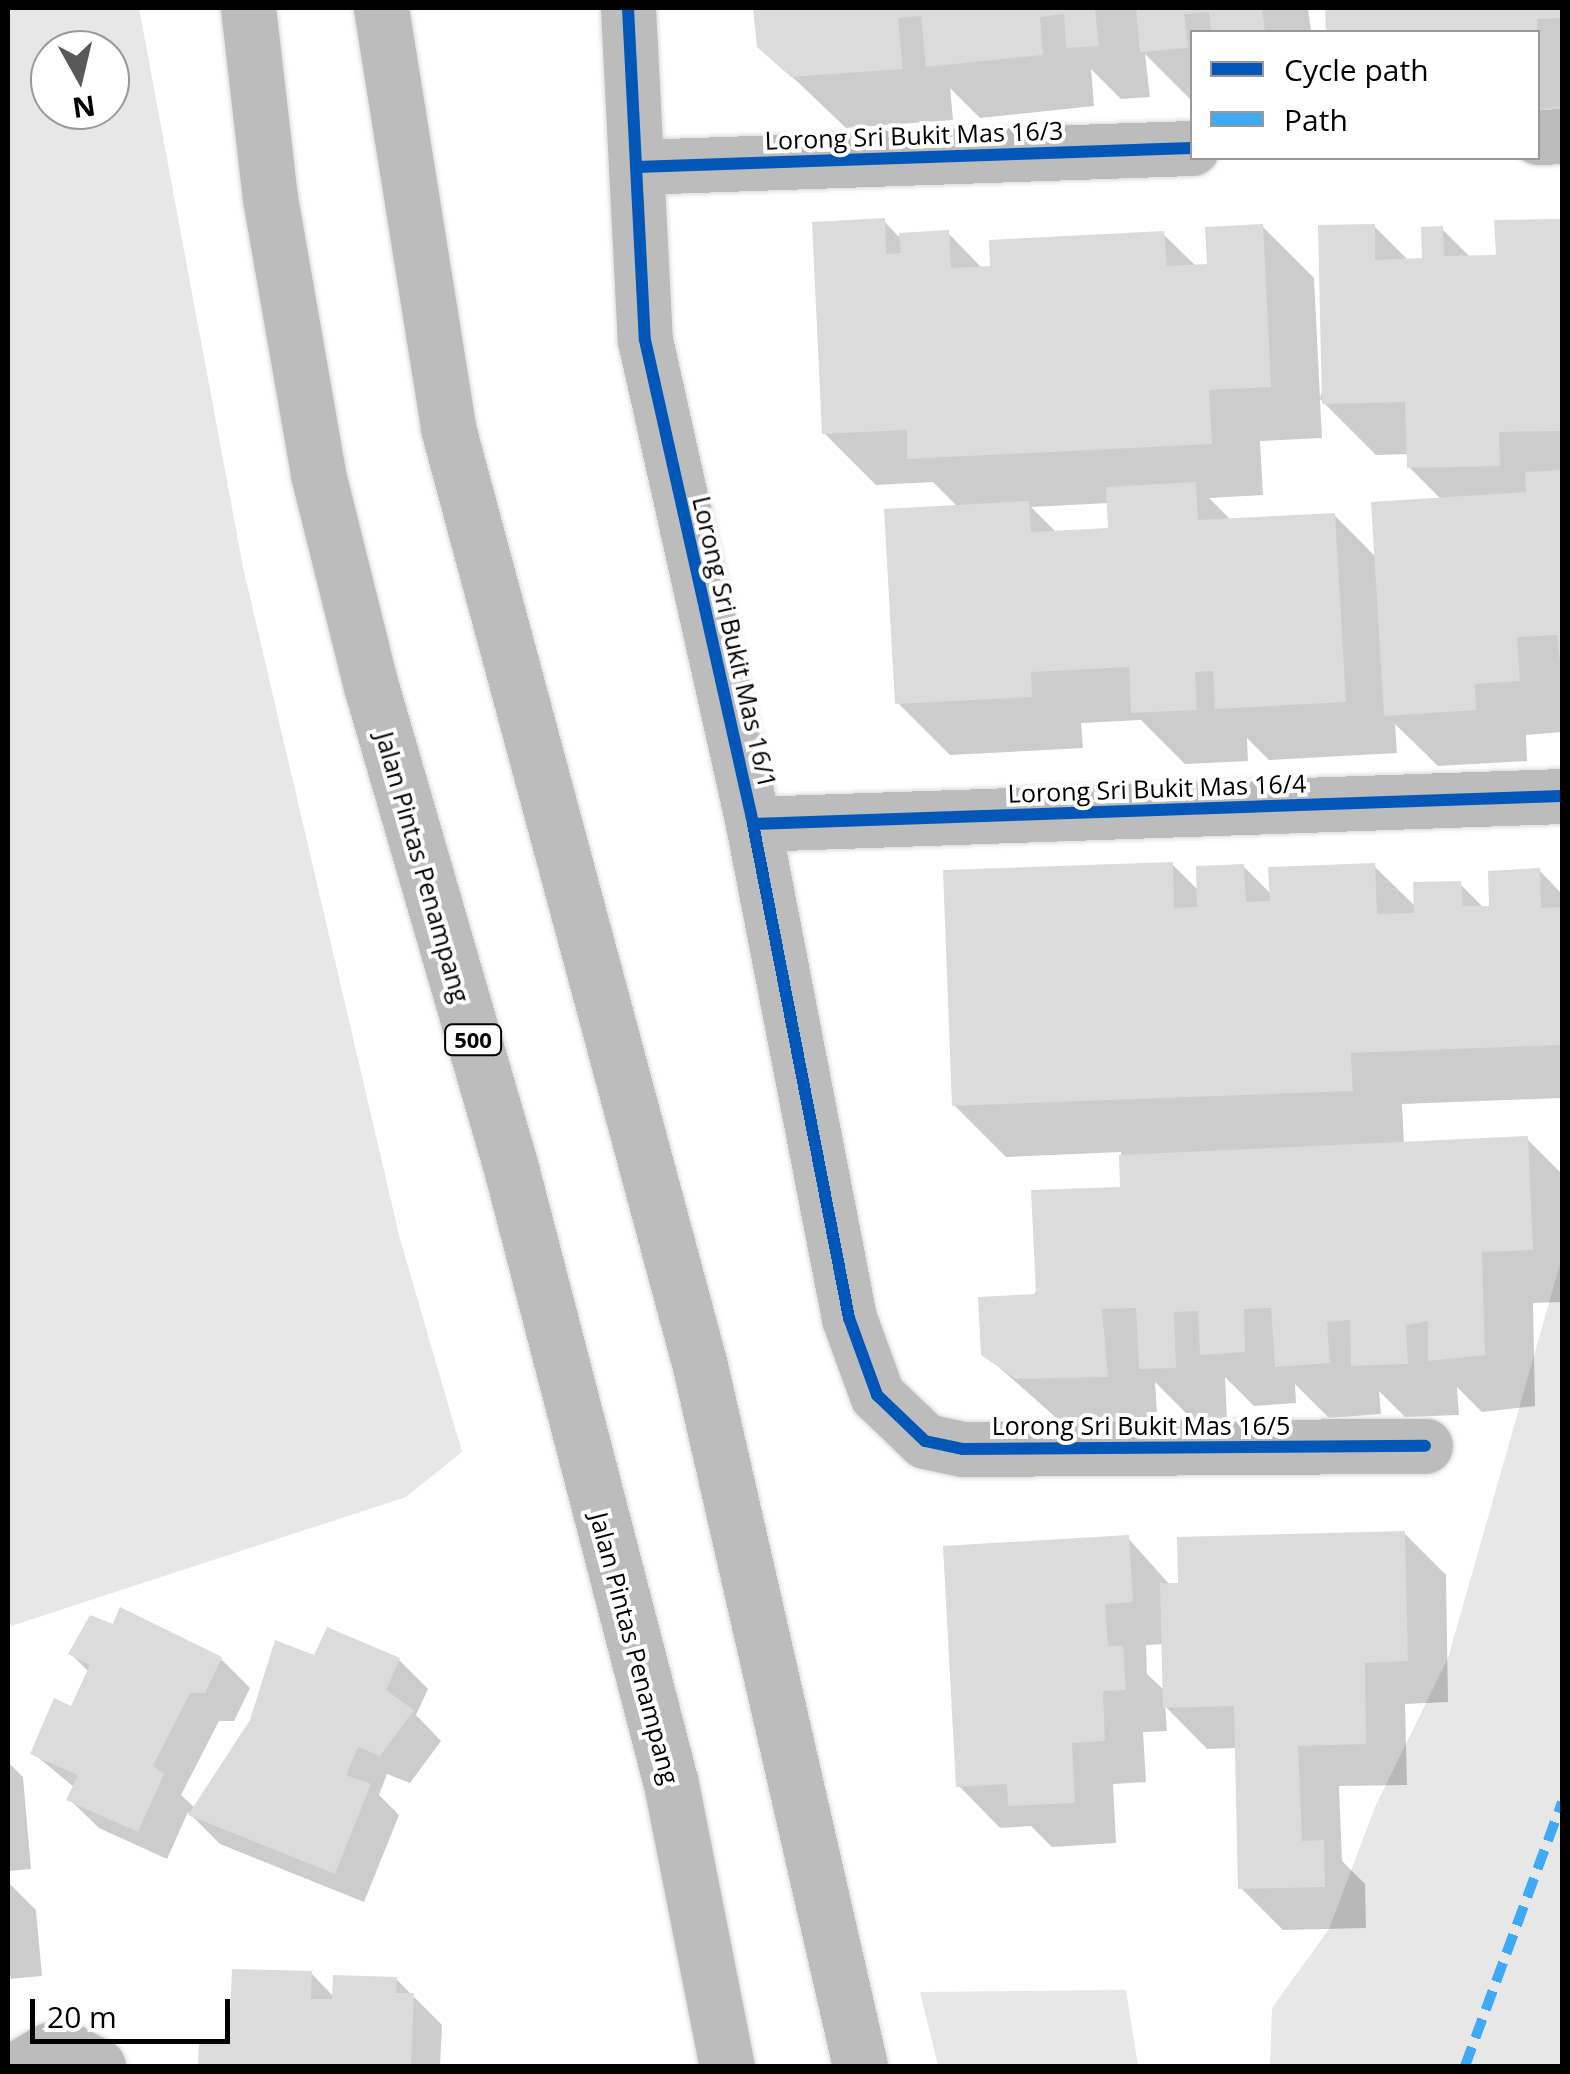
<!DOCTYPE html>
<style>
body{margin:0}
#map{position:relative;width:1570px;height:2074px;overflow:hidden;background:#fff;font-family:"Open Sans",sans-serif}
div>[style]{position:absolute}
.green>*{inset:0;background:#e7e7e7}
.shadow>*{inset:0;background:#0003}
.building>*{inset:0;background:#dbdbdb}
.roads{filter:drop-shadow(0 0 2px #dbdbdb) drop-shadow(0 0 2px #dbdbdb)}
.minor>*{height:55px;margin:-27.5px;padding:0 27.5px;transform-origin:27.5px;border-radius:27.5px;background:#bcbcbc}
.primary>*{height:55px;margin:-27.5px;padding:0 27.5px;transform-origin:27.5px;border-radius:27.5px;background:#bcbcbc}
.quiet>*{height:10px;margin-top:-5px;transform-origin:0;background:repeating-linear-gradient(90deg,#3fa9f5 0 20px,transparent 0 30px)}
.cycleway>*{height:12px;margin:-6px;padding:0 6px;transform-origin:6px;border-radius:6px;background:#0057b8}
span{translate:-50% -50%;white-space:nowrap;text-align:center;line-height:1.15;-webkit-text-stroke:8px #fff;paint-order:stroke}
.shield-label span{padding:2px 8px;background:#fff;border:2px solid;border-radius:8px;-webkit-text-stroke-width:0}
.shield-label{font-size:22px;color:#000;font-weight:700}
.street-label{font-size:25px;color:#000}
.frame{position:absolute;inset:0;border:10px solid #000;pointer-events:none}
.legend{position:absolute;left:1190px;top:30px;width:350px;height:130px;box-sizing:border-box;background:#fff;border:2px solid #999;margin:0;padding:12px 18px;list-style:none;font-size:30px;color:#000}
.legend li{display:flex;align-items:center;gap:20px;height:50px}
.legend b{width:50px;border:2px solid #999}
.north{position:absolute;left:30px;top:30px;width:100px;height:100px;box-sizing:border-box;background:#fff;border:2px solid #999;border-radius:50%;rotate:172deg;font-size:28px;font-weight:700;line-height:40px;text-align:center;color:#000}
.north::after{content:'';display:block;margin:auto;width:35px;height:45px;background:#595959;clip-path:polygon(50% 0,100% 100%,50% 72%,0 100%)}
.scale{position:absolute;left:30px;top:1999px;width:200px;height:45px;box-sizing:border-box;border:5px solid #000;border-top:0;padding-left:12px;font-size:30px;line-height:35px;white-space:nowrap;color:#000;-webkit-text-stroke:8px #fff;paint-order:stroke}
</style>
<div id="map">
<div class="green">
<i style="clip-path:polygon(evenodd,8px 8px,139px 8px,243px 567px,400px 1239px,462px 1452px,406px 1497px,8px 1627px,8px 8px,50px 50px,110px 50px,110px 110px,50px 110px,50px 50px)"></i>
<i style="clip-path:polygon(1562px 1257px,1562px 2066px,1270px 2066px,1272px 2008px,1329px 1929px,1375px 1807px,1448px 1658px)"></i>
<i style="clip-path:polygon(1126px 1990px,1138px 2066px,938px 2066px,920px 1992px)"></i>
</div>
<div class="shadow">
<i style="clip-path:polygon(755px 8px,1308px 8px,1311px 32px,1192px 32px,1192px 101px,1145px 54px,1150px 97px,1121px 99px,1091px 69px,1094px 106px,980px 118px,950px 88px,953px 120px,846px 128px,760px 46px)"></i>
<i style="clip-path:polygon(1327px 8px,1562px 8px,1562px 124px,1538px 125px,1538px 32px,1328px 32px)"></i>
<i style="clip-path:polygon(evenodd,884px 221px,898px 236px,948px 233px,983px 269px,1163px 234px,1197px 267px,1209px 266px,1262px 226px,1314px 278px,1320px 398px,1374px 226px,1409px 261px,1424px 261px,1442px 229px,1471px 258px,1498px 257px,1497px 223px,1562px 221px,1562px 732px,1526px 735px,1527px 761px,1438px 766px,1395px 724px,1397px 753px,1269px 760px,1247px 738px,1248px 761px,1185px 764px,1141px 720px,1081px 723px,1083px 748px,950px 755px,898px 703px,959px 508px,933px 482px,876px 485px,824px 433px,884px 221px,1320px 399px,1376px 455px,1409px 454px,1409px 467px,1442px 500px,1377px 558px,1334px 515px,1231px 520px,1209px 498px,1263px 495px,1260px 441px,1322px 438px,1320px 399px,884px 221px,1109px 503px,1111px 530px,1057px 533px,1031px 507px,1109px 503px)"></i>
<i style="clip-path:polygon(1172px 864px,1199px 891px,1243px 866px,1272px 895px,1374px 866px,1416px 907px,1460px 884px,1485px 909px,1539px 870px,1562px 894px,1562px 1098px,1402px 1104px,1404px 1144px,1527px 1139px,1562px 1174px,1562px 1302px,1533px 1303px,1535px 1406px,1482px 1412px,1457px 1387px,1459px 1415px,1405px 1417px,1379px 1391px,1381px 1414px,1329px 1418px,1295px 1384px,1296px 1403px,1254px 1406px,1225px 1377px,1227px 1419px,1193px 1420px,1155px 1382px,1158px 1428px,1070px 1430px,984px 1354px,1122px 1189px,1121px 1152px,1006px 1157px,954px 1105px)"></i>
<i style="clip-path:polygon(evenodd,1404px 1533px,1446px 1575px,1448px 1702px,1405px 1704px,1407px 1785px,1339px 1786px,1342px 1861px,1365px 1884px,1366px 1928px,1283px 1930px,1241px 1888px,1237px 1748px,1207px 1749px,1165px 1706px,1167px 1731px,1143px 1732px,1146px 1782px,1113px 1784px,1116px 1843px,1052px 1847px,1031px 1826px,1000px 1828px,959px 1786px,1128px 1538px,1170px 1585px,1404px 1533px,1164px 1644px,1165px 1691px,1147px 1674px,1146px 1645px,1164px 1644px)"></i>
<i style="clip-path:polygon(71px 1654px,221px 1659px,250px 1688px,234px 1721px,219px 1721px,181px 1795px,195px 1808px,315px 1658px,399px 1660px,428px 1689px,416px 1715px,441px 1741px,410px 1783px,387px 1774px,379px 1795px,399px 1815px,364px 1902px,220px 1844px,188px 1812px,167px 1859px,99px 1828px,69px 1799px,75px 1788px,33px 1753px,72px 1709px,89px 1672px)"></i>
<i style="clip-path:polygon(8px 1762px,23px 1777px,31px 1869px,8px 1871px)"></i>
<i style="clip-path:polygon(8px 1882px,36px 1910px,42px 1976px,8px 1979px)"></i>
<i style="clip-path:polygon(311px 1973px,335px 1998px,396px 1979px,442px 2025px,440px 2066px,201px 2066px,202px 2045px,232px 2045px)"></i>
</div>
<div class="building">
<i style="clip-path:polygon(753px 8px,1095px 8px,1099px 46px,1066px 48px,1064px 14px,1040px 17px,1043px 55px,926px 67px,921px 16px,898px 18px,903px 69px,791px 77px,757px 47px)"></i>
<i style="clip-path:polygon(1136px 8px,1262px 8px,1265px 32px,1211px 32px,1209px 12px,1184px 14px,1188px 48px,1140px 52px)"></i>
<i style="clip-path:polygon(1325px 8px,1562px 8px,1562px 18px,1537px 19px,1537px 32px,1326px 32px)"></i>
<i style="clip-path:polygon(885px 218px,886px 254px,901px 253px,899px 233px,949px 230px,951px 268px,990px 266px,989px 240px,1164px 231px,1167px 266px,1207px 264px,1205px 227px,1263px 224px,1271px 387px,1209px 390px,1212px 444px,907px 459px,907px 430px,822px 434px,812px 222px)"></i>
<i style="clip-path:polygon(1562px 219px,1562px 431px,1499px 432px,1500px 466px,1407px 468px,1405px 402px,1322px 404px,1318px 225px,1375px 224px,1375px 260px,1422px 258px,1421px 227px,1443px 226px,1444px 256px,1496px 255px,1494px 220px)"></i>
<i style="clip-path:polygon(1562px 470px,1562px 681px,1557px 635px,1517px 637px,1520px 681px,1475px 684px,1476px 710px,1384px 716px,1371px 502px,1526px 492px,1525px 472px)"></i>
<i style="clip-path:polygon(1196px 482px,1198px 520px,1335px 513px,1346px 702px,1215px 709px,1213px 671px,1195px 672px,1197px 710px,1131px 713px,1129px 667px,1031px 672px,1032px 697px,895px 704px,884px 509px,1029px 501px,1031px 532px,1108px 528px,1106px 487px)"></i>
<i style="clip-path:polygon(1173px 862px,1174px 908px,1197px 907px,1196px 866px,1244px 864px,1246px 902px,1270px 901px,1268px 867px,1375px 863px,1377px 914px,1414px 913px,1413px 882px,1461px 881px,1463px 906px,1489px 906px,1488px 871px,1540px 868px,1541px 908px,1562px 907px,1562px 1045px,1351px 1053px,1353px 1091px,952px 1106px,943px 870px)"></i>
<i style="clip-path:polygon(1528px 1136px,1533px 1250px,1482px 1252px,1485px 1355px,1428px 1361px,1428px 1321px,1406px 1325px,1408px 1364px,1351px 1366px,1350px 1320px,1327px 1322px,1330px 1363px,1275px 1367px,1271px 1308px,1244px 1309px,1245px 1352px,1200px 1355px,1198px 1311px,1174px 1312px,1176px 1368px,1139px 1369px,1136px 1308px,1102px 1309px,1108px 1377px,1016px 1379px,981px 1355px,978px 1297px,1036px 1294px,1031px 1190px,1120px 1187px,1119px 1155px)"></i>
<i style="clip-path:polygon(1405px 1531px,1408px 1661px,1365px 1663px,1366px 1744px,1298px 1746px,1302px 1841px,1324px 1840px,1325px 1887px,1238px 1889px,1234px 1706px,1163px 1708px,1160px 1583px,1178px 1583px,1177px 1537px)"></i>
<i style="clip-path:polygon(1129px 1535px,1133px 1602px,1105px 1604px,1108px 1646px,1123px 1646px,1126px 1690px,1103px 1691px,1105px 1741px,1072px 1743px,1075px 1803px,1008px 1806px,1007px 1784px,956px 1787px,943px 1546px)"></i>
<i style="clip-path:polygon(120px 1607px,222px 1657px,205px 1693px,190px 1693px,153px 1766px,164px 1774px,138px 1832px,66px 1800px,78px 1775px,30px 1754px,54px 1698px,71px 1706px,90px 1665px,68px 1654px,90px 1615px,113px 1624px)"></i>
<i style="clip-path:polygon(327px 1627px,400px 1658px,386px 1690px,414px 1710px,380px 1756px,358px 1747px,346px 1775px,371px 1784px,335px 1874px,188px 1815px,250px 1720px,275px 1640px,314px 1655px)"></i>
<i style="clip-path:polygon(232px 1969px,312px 1971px,311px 1999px,332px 1999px,333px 1975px,397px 1977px,396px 1993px,414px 1993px,411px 2066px,198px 2066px,199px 2042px,229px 2042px)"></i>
</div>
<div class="roads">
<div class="minor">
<i style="left:628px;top:8px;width:332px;rotate:87.1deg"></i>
<i style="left:645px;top:340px;width:496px;rotate:77.4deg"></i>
<i style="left:753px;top:824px;width:503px;rotate:79deg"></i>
<i style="left:849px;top:1318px;width:82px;rotate:70deg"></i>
<i style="left:877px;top:1395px;width:66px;rotate:43.8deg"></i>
<i style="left:925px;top:1441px;width:39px;rotate:12deg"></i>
<i style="left:963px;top:1449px;width:462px;rotate:-0.4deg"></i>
<i style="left:1538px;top:137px;width:24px;rotate:-2deg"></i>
<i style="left:636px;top:167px;width:556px;rotate:-1.96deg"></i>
<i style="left:753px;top:824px;width:809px;rotate:-1.98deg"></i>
<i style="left:22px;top:2066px;width:31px;rotate:-31deg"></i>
<i style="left:49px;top:2050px;width:19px"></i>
<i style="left:68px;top:2050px;width:34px;rotate:28deg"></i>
</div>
<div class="primary">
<i style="left:248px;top:8px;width:191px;rotate:83.4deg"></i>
<i style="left:270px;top:198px;width:280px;rotate:80.1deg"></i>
<i style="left:318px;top:474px;width:219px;rotate:76deg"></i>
<i style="left:371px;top:686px;width:502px;rotate:73.8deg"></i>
<i style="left:511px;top:1168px;width:636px;rotate:75.44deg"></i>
<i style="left:671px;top:1784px;width:288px;rotate:78.8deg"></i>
<i style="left:381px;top:8px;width:425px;rotate:80.9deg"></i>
<i style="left:448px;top:428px;width:971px;rotate:74.96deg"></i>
<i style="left:700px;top:1366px;width:718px;rotate:77.12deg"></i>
</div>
</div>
<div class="quiet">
<i style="left:1465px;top:2066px;width:281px;rotate:-69.8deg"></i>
</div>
<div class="cycleway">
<i style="left:628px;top:8px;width:332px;rotate:87.1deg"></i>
<i style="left:645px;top:340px;width:496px;rotate:77.4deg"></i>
<i style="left:753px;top:824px;width:503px;rotate:79deg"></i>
<i style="left:849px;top:1318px;width:82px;rotate:70deg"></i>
<i style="left:877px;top:1395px;width:66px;rotate:43.8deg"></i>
<i style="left:925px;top:1441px;width:39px;rotate:12deg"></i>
<i style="left:963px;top:1449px;width:462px;rotate:-0.4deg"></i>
<i style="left:636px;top:167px;width:556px;rotate:-1.96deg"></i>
<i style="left:753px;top:824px;width:809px;rotate:-1.98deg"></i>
</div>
<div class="shield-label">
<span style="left:473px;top:1040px">500</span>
</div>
<div class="street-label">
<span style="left:914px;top:135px;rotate:-2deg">Lorong Sri Bukit Mas 16/3</span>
<span style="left:735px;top:642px;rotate:77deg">Lorong Sri Bukit Mas 16/1</span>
<span style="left:1157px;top:788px;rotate:-2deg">Lorong Sri Bukit Mas 16/4</span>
<span style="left:423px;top:867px;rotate:74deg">Jalan Pintas Penampang</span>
<span style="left:1141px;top:1425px">Lorong Sri Bukit Mas 16/5</span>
<span style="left:635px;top:1648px;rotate:75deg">Jalan Pintas Penampang</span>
</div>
<div class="frame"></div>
<ul class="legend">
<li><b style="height:12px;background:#0057b8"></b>Cycle path</li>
<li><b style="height:12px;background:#3fa9f5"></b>Path</li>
</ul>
<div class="north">N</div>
<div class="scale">20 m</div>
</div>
